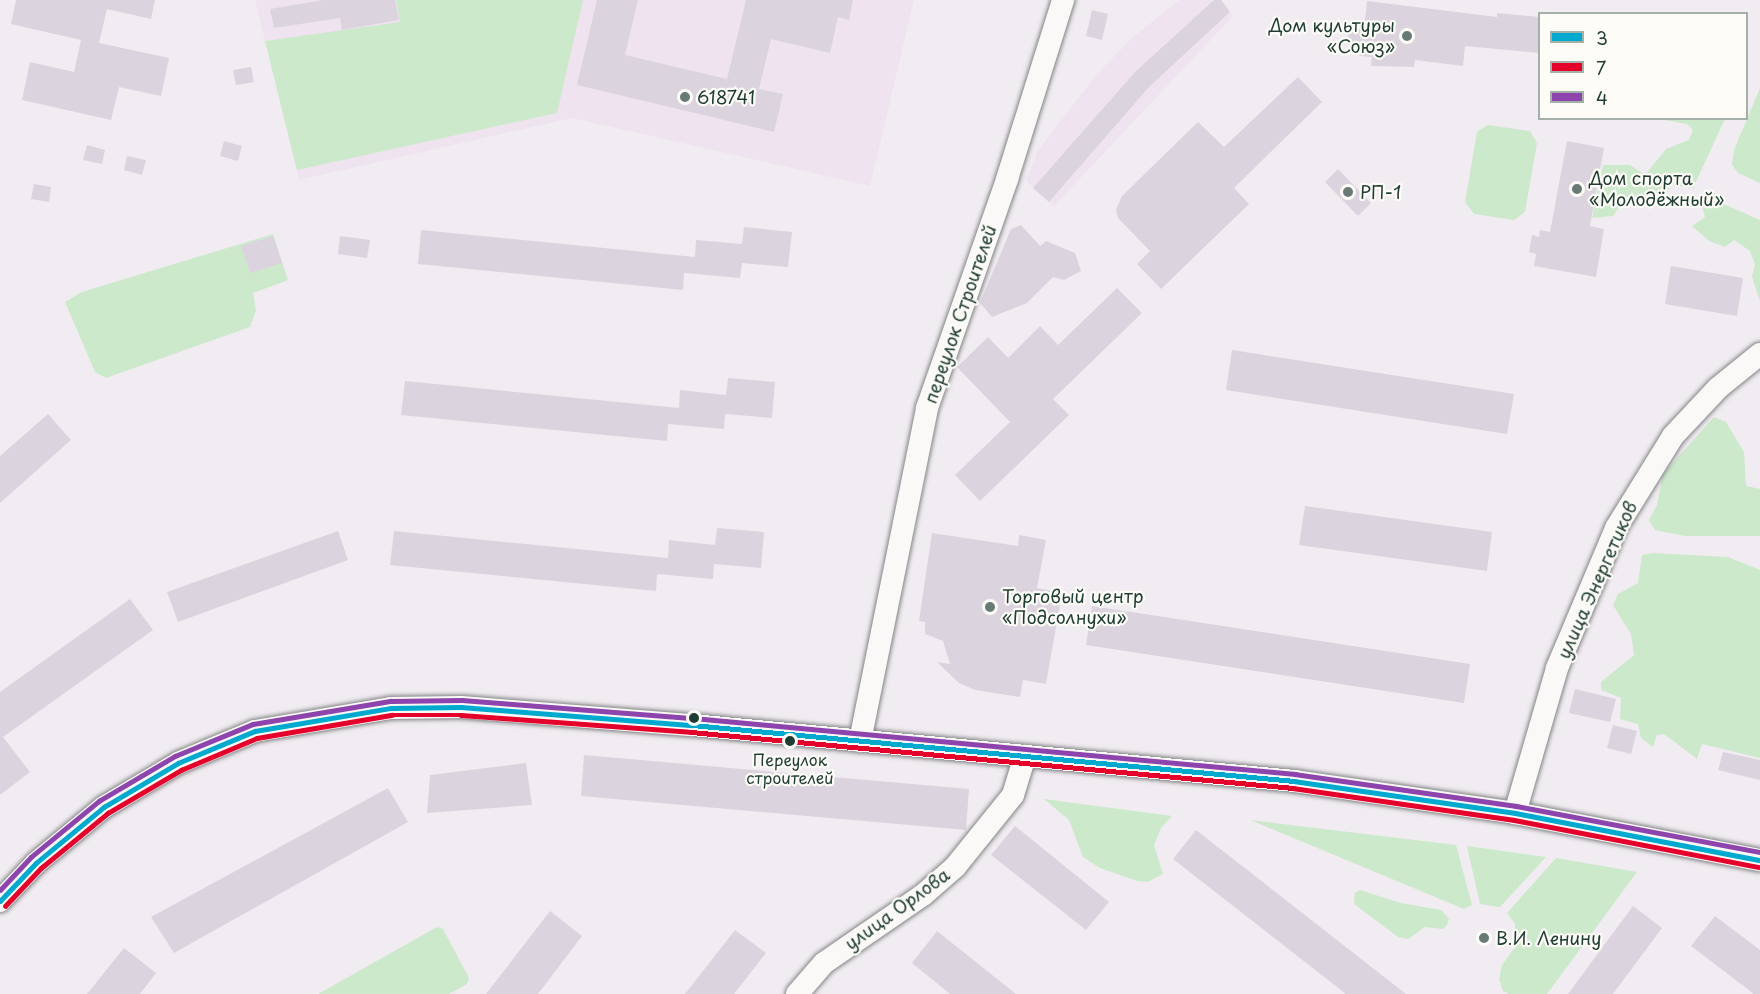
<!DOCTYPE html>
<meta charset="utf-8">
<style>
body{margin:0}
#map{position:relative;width:1760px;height:994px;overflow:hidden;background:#f1ecf1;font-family:"Playpen Sans",sans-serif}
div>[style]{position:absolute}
.built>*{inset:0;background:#efe3f0}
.green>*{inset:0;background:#cce9cb}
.building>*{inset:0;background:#dbd4de}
.roads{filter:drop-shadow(0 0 2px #838687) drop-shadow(0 0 2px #838687)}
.street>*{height:22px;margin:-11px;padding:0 11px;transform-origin:11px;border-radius:11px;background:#faf9f8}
.bus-1>*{height:4.5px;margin:-2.25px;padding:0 2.25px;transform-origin:2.25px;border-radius:2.25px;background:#00a9ce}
.bus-2>*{height:4.5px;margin:-2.25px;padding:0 2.25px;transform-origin:2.25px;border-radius:2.25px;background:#e4002b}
.bus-3>*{height:4.5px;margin:-2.25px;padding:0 2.25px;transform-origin:2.25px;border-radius:2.25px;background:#8e44ad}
.dots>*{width:16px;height:16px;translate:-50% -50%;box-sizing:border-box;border:3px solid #fdfcf7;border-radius:50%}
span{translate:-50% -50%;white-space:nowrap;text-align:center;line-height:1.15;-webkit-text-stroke:4.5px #fdfcf7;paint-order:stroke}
.bus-label{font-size:16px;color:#1f3d34}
.poi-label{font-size:18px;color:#1f3d34}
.right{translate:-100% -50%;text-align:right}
.left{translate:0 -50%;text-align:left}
.street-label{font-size:18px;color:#1f3d34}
.legend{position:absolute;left:1538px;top:12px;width:210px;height:108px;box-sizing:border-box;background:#fdfcf7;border:2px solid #a4b0a9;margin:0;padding:8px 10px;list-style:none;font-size:18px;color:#1f3d34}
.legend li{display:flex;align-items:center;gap:12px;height:30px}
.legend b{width:30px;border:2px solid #a4b0a9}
</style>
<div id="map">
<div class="built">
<i style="clip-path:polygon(255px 0,914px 0,870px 186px,572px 118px,299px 180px)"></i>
<i style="clip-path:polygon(1179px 0,1221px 0,1233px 16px,1054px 206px,1026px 181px,1037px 152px,1096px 75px,1132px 38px)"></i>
</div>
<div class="green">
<i style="clip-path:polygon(396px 0,583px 0,557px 113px,297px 170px,265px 41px,400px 22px)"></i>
<i style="clip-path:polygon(1760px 88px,1760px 183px,1738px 173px,1732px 165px,1734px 150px)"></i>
<i style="clip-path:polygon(1659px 119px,1725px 119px,1693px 188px,1671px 185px,1661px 203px,1621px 204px,1613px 216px,1592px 218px,1603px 165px,1630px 165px,1645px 175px,1666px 149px,1689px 140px,1693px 130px,1687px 124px)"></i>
<i style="clip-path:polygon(1488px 125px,1530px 131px,1537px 143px,1525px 212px,1514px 220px,1474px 214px,1465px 202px,1477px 132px)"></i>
<i style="clip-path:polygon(1719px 202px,1760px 220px,1760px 301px,1752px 277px,1755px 264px,1750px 251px,1734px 240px,1725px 247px,1709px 241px,1692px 226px,1705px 217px,1701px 204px)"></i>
<i style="clip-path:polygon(273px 234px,288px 280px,253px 293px,256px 310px,250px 327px,106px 378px,95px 372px,65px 302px,82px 292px)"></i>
<i style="clip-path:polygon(1714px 417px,1726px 422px,1744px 452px,1746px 486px,1760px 489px,1760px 536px,1685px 536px,1655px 530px,1649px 520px,1657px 505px,1663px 474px)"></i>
<i style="clip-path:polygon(1653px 553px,1728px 557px,1760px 570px,1760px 758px,1702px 744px,1697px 759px,1664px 734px,1657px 735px,1653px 747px,1641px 738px,1638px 724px,1620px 719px,1621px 698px,1601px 690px,1601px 682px,1634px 655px,1631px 634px,1613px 605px,1618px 594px,1638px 583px,1642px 555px)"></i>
<i style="clip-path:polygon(1044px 799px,1172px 816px,1161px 828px,1154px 845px,1163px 874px,1148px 882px,1137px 881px,1100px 868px,1083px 857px,1069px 820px)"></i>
<i style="clip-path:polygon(1250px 820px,1456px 845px,1472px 905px,1464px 909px)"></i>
<i style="clip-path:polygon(1467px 846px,1546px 857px,1500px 907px,1480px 904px)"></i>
<i style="clip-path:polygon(1556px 858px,1637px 872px,1547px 994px,1509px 994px,1503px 991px,1499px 979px,1502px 965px,1515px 947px,1515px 924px,1507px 913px)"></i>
<i style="clip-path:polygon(1360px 890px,1401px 903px,1441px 910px,1449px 919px,1447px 925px,1443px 929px,1425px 927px,1408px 939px,1398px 937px,1354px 904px,1355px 893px)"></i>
<i style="clip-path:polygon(437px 927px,443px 929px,469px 978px,467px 984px,449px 994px,318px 994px)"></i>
</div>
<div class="building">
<i style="clip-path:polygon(16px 0,155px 0,151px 19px,107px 9px,99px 43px,169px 58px,161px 96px,119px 87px,111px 120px,22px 100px,30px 62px,74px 72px,81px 40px,11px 24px)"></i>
<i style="clip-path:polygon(323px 0,395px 0,399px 20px,342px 30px,340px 18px,274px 28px,270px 9px)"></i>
<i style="clip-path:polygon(597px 0,638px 0,625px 55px,727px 79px,746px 0,853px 0,849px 20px,838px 17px,830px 53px,771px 39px,759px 89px,783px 94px,774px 132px,577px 85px)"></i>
<i style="clip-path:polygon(1214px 0,1221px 0,1230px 12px,1149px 87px,1049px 202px,1033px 188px,1135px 72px)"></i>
<i style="clip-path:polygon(1367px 1px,1497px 17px,1497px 13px,1539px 17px,1539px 53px,1465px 46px,1463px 66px,1415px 60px,1414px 67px,1371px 66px,1372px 57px,1360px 56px,1361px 46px,1347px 44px,1349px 27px,1364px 29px)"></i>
<i style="clip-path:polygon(1092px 10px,1108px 14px,1102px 40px,1086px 36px)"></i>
<i style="clip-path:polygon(251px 67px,254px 82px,236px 85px,233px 70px)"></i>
<i style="clip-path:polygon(1298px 77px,1322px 102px,1234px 188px,1249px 204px,1161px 289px,1137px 264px,1150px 251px,1118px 218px,1116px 210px,1122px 196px,1198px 122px,1224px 147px)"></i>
<i style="clip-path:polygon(224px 141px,242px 146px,238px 161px,220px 156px)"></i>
<i style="clip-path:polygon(1567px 141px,1604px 148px,1590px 226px,1604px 229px,1596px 277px,1534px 266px,1536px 254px,1529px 252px,1532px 235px,1539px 237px,1540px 230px,1550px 232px)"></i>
<i style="clip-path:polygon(87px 145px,105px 150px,102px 164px,83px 160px)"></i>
<i style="clip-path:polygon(127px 156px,146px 160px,142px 175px,124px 170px)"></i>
<i style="clip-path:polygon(1338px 169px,1371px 203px,1358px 216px,1325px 182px)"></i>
<i style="clip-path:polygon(34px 184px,51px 187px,49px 202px,31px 199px)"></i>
<i style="clip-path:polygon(1021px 225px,1040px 246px,1046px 241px,1075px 253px,1081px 271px,1064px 280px,1053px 277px,1027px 303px,992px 317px,980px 303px,1011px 229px)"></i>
<i style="clip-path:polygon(744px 227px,792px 232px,788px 267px,742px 263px,740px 278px,684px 273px,683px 290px,418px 264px,421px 230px,695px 257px,696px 240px,742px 244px)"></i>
<i style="clip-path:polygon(273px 236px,282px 263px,250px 273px,241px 246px)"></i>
<i style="clip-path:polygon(340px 236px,370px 240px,367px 258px,338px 254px)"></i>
<i style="clip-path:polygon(1671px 266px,1743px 278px,1737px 316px,1665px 304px)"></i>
<i style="clip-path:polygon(1117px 288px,1142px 313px,1053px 399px,1069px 415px,980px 501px,955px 475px,1010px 422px,957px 367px,988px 337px,1008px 358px,1040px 326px,1058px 345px)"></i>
<i style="clip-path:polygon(1232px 350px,1514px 394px,1507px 434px,1226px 390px)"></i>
<i style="clip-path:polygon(728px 378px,775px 382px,772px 418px,725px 414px,724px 429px,668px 424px,667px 441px,401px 415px,405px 381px,679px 408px,680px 390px,726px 395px)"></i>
<i style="clip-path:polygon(48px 414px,71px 440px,0 503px,0 456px)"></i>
<i style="clip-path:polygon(1305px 506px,1492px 532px,1487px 571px,1299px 545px)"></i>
<i style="clip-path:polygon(717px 528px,764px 532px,761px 568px,714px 564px,713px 579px,657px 574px,656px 591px,390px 565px,394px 531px,668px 558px,669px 540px,715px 545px)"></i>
<i style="clip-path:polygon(338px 531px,348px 560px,178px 622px,167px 592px)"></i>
<i style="clip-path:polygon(932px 533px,1018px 546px,1019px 535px,1046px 540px,1037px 588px,1062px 593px,1046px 684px,1023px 680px,1020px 697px,975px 690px,959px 683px,937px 662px,950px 664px,943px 641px,925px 634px,925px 622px,919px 621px)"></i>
<i style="clip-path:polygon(130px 599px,153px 630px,3px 737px,30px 772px,0 795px,0 692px)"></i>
<i style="clip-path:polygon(1092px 606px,1470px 664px,1464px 703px,1086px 645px)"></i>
<i style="clip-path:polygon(1575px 689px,1616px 699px,1610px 722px,1569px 713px)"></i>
<i style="clip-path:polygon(1613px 725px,1637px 731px,1631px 754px,1607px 748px)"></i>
<i style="clip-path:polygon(1723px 752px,1760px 760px,1760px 780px,1718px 770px)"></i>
<i style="clip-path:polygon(584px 755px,969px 789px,966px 830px,581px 796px)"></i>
<i style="clip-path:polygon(526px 763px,532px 805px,427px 813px,430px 775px)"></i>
<i style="clip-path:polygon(388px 788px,408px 822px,174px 953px,151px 917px)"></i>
<i style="clip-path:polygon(1015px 826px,1109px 902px,1086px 930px,991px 855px)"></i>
<i style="clip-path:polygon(1196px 830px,1406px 994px,1346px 994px,1173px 859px)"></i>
<i style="clip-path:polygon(1633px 906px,1662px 928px,1613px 994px,1568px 994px)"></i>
<i style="clip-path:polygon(550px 911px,582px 936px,538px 994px,486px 994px)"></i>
<i style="clip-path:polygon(1715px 916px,1760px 950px,1760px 994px,1754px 994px,1691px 946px)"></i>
<i style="clip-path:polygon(735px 930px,766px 953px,734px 994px,685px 994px)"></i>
<i style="clip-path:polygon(937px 931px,1016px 994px,950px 994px,912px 963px)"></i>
<i style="clip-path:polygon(124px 948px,156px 973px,140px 994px,87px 994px)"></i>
</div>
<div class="roads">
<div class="street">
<i style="left:860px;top:741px;width:340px;rotate:-78.6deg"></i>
<i style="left:927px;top:408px;width:243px;rotate:-70.7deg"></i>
<i style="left:1007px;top:179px;width:188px;rotate:-72.6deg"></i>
<i style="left:1515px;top:813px;width:151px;rotate:-73.8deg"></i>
<i style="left:1557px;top:668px;width:152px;rotate:-67.1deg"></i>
<i style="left:1616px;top:528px;width:108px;rotate:-58.2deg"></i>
<i style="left:1673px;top:436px;width:66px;rotate:-46.8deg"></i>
<i style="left:1718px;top:388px;width:54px;rotate:-39deg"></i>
<i style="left:0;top:901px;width:52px;rotate:-46.5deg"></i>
<i style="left:36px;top:863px;width:88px;rotate:-39.5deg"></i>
<i style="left:104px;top:807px;width:86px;rotate:-30.7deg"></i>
<i style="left:178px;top:763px;width:83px;rotate:-22.6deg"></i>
<i style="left:255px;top:731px;width:138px;rotate:-9.6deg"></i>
<i style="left:391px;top:708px;width:70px;rotate:-0.8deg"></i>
<i style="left:461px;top:707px;width:232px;rotate:4.5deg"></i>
<i style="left:692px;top:725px;width:605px;rotate:5.31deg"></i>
<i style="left:1294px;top:781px;width:223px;rotate:8.2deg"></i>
<i style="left:1515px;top:813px;width:249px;rotate:10.9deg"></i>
<i style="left:797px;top:994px;width:41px;rotate:-48.9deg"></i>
<i style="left:824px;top:963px;width:120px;rotate:-34.5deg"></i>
<i style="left:923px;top:895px;width:43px;rotate:-41.2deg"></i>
<i style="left:955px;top:867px;width:92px;rotate:-51.1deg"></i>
<i style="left:1013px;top:795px;width:41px;rotate:-72.9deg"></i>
</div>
</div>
<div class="bus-1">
<i style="left:0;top:901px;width:52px;rotate:-46.5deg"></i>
<i style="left:36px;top:863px;width:88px;rotate:-39.5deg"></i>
<i style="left:104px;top:807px;width:86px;rotate:-30.7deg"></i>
<i style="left:178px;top:763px;width:83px;rotate:-22.6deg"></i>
<i style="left:255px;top:731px;width:138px;rotate:-9.6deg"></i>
<i style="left:391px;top:708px;width:70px;rotate:-0.8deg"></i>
<i style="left:461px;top:707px;width:232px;rotate:4.5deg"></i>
<i style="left:692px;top:725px;width:605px;rotate:5.31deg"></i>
<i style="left:1294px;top:781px;width:223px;rotate:8.2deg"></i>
<i style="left:1515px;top:813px;width:249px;rotate:10.9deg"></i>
</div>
<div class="bus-2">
<i style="left:5px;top:906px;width:52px;rotate:-46.5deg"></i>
<i style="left:41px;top:868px;width:87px;rotate:-39.4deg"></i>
<i style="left:108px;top:813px;width:85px;rotate:-30.5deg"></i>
<i style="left:181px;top:770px;width:82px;rotate:-22.8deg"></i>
<i style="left:257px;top:738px;width:137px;rotate:-9.7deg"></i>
<i style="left:392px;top:715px;width:69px"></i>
<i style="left:461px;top:715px;width:231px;rotate:4.2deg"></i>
<i style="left:691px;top:732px;width:605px;rotate:5.31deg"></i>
<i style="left:1293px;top:788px;width:223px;rotate:8.2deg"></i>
<i style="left:1514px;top:820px;width:249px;rotate:10.9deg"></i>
</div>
<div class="bus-3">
<i style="left:0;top:890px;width:45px;rotate:-46.8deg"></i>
<i style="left:31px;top:857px;width:88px;rotate:-39.5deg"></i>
<i style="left:99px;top:801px;width:88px;rotate:-30.6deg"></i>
<i style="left:175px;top:756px;width:84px;rotate:-22.3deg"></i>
<i style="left:253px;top:724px;width:140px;rotate:-9.5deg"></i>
<i style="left:391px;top:701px;width:71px;rotate:-0.8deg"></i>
<i style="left:462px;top:700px;width:232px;rotate:4.5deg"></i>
<i style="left:693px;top:718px;width:605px;rotate:5.31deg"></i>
<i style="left:1295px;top:774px;width:223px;rotate:8.2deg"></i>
<i style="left:1516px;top:806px;width:248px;rotate:10.7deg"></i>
</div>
<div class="dots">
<i style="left:1407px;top:36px;background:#687a76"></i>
<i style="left:685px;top:97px;background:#687a76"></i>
<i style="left:1577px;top:189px;background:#687a76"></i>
<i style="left:1348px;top:192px;background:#687a76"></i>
<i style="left:990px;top:607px;background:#687a76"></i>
<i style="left:694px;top:718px;background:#1f3d34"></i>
<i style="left:790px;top:741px;background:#1f3d34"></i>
<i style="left:1484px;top:938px;background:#687a76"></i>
</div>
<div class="bus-label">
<span style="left:790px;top:768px">Переулок<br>строителей</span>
</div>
<div class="poi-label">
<span class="right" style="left:1395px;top:36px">Дом культуры<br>«Союз»</span>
<span class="left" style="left:697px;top:97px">618741</span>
<span class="left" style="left:1589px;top:189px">Дом спорта<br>«Молодёжный»</span>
<span class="left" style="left:1360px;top:192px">РП-1</span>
<span class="left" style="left:1002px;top:607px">Торговый центр<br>«Подсолнухи»</span>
<span class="left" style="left:1496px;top:938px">В.И. Ленину</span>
</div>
<div class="street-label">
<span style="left:960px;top:314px;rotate:-71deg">переулок Строителей</span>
<span style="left:1597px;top:580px;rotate:-66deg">улица Энергетиков</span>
<span style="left:897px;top:909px;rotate:-36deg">улица Орлова</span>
</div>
<ul class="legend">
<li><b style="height:8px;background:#00a9ce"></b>3</li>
<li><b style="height:8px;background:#e4002b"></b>7</li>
<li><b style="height:8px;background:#8e44ad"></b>4</li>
</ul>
</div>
